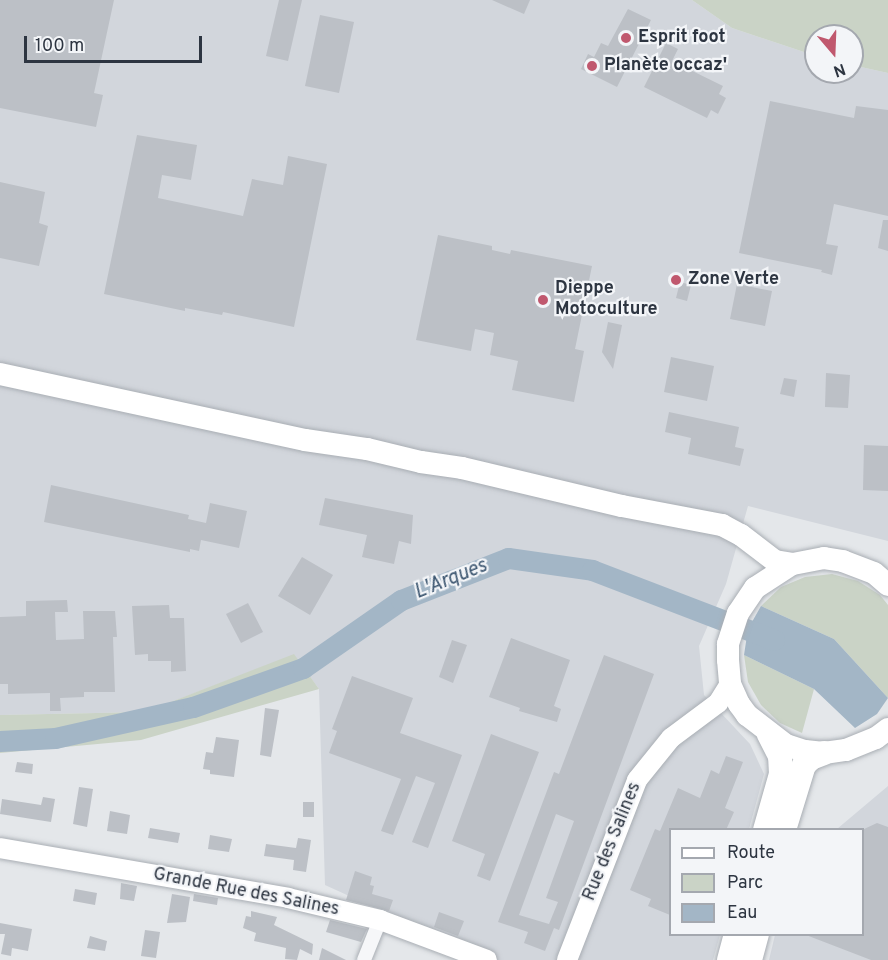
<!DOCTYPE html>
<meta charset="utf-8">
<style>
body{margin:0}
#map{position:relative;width:888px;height:960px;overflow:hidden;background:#e4e7ea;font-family:Overpass,sans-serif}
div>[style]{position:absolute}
.built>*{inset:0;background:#d2d6dc}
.green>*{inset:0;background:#cad3c6}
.water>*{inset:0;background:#a3b6c6}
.river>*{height:21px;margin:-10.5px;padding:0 10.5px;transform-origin:10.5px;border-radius:10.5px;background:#a3b6c6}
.building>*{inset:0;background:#bcc0c6}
.roads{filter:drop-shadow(0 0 2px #a9aeb4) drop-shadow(0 0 2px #a9aeb4)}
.minor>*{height:14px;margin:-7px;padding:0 7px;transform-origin:7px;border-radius:7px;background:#f6f7f9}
.secondary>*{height:20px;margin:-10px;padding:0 10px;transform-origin:10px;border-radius:10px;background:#fff}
.primary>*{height:22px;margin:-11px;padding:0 11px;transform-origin:11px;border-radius:11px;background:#fff}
.trunk>*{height:24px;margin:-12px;padding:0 12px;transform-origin:12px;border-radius:12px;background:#fff}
.dots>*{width:16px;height:16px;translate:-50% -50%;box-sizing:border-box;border:3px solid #f3f5f8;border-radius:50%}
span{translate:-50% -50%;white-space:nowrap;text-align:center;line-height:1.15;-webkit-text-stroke:4.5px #f3f5f8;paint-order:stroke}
.poi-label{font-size:18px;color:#2d3541;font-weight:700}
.left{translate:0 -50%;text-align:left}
.street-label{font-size:18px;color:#2d3541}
.water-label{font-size:20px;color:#3c5670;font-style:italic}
.legend{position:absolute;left:669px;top:828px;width:195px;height:108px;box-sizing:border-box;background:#f3f5f8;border:2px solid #a4a8af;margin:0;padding:8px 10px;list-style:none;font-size:18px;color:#2d3541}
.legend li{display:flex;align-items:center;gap:12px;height:30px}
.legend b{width:30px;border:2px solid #a4a8af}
.north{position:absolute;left:804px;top:24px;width:60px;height:60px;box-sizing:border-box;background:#f3f5f8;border:2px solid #a4a8af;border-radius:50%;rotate:161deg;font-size:16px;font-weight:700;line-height:24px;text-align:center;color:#2d3541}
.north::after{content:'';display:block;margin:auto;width:21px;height:27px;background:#c0586e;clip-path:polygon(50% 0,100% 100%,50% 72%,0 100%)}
.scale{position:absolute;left:24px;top:36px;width:178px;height:27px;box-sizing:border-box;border:3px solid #2d3541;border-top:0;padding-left:8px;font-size:18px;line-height:21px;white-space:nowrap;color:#2d3541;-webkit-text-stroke:4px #f3f5f8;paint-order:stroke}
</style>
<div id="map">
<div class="built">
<i style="clip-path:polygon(0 0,692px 0,732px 28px,816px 56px,816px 72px,852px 72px,852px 65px,888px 73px,888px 541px,748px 506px,726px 584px,699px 646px,704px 695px,750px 744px,764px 774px,749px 829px,670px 830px,670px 934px,720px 935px,713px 960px,490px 960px,325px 885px,319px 689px,294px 655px,145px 712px,0 715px)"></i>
<i style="clip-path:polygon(888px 786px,888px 960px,769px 960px,775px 935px,862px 934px,862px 830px,837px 829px)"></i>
</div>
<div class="green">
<i style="clip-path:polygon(692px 0,888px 0,888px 73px,852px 65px,852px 36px,816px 36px,816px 56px,732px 28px)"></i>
<i style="clip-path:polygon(832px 574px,858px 581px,880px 595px,888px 605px,888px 698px,834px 639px,761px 606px,781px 587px,805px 577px)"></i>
<i style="clip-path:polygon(294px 654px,319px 689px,141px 740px,0 753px,0 715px,145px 712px)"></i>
<i style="clip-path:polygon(744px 655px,814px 689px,802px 733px,780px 723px,761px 705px,748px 682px)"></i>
</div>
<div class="water">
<i style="clip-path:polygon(761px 606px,834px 639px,888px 698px,877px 714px,855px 728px,814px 689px,744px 655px,748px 629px)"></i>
</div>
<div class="river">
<i style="left:0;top:741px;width:55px;rotate:-3.1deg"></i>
<i style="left:55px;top:738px;width:141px;rotate:-12.7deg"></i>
<i style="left:193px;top:707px;width:117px;rotate:-19.5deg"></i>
<i style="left:303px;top:668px;width:119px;rotate:-34.8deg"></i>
<i style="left:401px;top:600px;width:115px;rotate:-21.4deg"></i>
<i style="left:508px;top:558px;width:85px;rotate:8.1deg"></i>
<i style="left:592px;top:570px;width:195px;rotate:21deg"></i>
</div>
<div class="building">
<i style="clip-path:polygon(0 0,114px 0,94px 93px,103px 95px,96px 127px,0 108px)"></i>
<i style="clip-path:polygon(279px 0,302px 0,288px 61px,266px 56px)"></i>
<i style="clip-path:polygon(492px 0,530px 0,524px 14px)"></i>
<i style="clip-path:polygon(628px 9px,651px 20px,617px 87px,581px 69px,588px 54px,594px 57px,601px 43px,608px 46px)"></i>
<i style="clip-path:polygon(320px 15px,354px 22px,339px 93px,305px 86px)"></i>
<i style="clip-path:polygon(666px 43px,678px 49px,672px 61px,723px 86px,719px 94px,726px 98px,718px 114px,711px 110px,707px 118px,644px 87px)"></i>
<i style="clip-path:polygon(770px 101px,854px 118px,856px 106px,888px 110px,888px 216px,834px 204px,826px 244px,838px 246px,832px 275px,821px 272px,822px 270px,739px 253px)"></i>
<i style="clip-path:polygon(137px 135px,197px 145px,191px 180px,162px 175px,158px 198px,243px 216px,252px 179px,283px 185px,288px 156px,327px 164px,294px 327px,223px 312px,222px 315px,185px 308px,185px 311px,104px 294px)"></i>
<i style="clip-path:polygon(0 182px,45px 192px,39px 223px,48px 226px,39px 266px,0 258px)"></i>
<i style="clip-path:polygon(883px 220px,888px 220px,888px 251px,878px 248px)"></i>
<i style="clip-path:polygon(438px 235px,492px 246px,492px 250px,510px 254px,511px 250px,592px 266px,575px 349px,584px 351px,574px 402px,512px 390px,518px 361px,490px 355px,494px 333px,475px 329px,471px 351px,416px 340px)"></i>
<i style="clip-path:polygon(680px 282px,691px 285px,687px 301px,676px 298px)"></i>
<i style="clip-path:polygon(737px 284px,772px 291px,765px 326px,730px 319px)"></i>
<i style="clip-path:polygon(608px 322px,622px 325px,613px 369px,602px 352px)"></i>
<i style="clip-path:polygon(671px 357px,714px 366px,707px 401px,664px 392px)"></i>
<i style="clip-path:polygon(826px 373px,850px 375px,848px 408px,825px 407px)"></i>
<i style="clip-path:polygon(784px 378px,797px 380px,794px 397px,780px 394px)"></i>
<i style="clip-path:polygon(669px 412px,739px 427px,735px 447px,744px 449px,740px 466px,688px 454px,691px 438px,665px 432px)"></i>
<i style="clip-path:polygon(864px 445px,888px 446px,888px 491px,863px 490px)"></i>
<i style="clip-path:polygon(51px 485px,189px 515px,188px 519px,206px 523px,210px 503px,247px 511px,239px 548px,201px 540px,199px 551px,190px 549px,190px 552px,44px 522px)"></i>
<i style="clip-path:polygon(325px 498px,413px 515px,411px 544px,399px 541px,394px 564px,362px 557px,367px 535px,319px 525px)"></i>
<i style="clip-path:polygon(302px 557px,333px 575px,310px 615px,278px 596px)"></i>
<i style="clip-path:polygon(67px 600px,68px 612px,55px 612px,56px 640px,84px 639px,83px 611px,115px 611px,117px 637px,113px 637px,115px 692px,84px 692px,84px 697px,60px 698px,61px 711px,50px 711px,50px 693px,8px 694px,8px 684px,0 684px,0 617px,26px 616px,26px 601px)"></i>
<i style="clip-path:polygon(248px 603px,263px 632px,241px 643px,226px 614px)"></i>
<i style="clip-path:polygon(169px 605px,170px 618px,184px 618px,186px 671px,171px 672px,171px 661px,148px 661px,148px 654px,135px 655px,132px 606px)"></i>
<i style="clip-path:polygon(511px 638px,570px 660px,554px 706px,561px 709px,557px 722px,519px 711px,520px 708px,489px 697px)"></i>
<i style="clip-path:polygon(452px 640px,467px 645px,453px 683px,439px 677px)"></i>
<i style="clip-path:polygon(evenodd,604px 655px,654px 674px,559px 930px,554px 928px,545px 951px,524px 943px,528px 932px,498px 922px,554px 772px,559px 774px,604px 655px,556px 814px,574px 821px,546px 898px,558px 902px,549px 924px,519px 915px,556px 814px)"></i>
<i style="clip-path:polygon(352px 676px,413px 698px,400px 733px,462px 755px,428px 848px,412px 842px,435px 783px,416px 776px,393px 835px,381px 831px,401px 779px,329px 753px,337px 731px,332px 729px)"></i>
<i style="clip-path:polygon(265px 708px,279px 710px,271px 757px,260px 755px)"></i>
<i style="clip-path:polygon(491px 734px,539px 752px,490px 881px,477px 876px,485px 854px,452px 841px)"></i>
<i style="clip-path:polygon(216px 737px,239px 740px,234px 777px,210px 774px,210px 770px,203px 769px,206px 752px,213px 753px)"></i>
<i style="clip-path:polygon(726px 756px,743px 762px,725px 808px,734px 812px,726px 830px,670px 830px,670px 915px,648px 906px,651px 899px,630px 890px,655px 829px,660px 831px,678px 788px,700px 798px,711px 770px,719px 774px)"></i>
<i style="clip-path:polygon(17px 762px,33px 764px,32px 774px,15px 772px)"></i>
<i style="clip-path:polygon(79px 787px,93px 789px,87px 827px,73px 824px)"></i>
<i style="clip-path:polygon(43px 797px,55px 799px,51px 822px,0 814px,2px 799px,41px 805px)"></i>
<i style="clip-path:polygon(303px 802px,314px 802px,314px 817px,303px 817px)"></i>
<i style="clip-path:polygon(110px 811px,130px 815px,127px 834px,107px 831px)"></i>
<i style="clip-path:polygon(877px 823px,888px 827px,888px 960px,871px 960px,806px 935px,862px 934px,862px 830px)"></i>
<i style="clip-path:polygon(150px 828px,180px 833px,178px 843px,148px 838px)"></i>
<i style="clip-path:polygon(210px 835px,232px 839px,229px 852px,208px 849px)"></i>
<i style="clip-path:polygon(298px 838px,311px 840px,306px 872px,293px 870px,294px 860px,264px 856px,266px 844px,296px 848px)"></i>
<i style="clip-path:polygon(355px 871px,372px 877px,370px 885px,374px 886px,372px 894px,393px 900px,389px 911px,346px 900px)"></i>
<i style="clip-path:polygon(121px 883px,137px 886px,134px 901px,120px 899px)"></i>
<i style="clip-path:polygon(75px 889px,97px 893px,95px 905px,73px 901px)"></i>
<i style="clip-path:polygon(172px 894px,190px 897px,186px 922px,167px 923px)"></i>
<i style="clip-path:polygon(194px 894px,218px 898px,217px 905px,193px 901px)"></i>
<i style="clip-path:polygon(251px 911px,277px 917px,274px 925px,313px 944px,312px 955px,300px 949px,297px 960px,285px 959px,286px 948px,254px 941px,256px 933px,243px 928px,246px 916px,251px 917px)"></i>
<i style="clip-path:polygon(439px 912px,464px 921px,458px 936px,434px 927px)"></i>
<i style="clip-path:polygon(330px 920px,367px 929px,361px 942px,326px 932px)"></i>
<i style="clip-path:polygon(0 923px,32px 929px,28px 951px,12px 948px,11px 956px,1px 954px,5px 934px,0 934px)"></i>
<i style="clip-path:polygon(145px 930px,160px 932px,156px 958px,141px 956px)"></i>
<i style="clip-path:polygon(90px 936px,107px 941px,105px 951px,87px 948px)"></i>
<i style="clip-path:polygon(322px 948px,346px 960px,319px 960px)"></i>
</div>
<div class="roads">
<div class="minor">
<i style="left:364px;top:960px;width:43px;rotate:-68.2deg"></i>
</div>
<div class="secondary">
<i style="left:0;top:848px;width:292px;rotate:9.8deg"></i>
<i style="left:288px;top:898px;width:95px;rotate:13.4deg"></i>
<i style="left:380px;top:920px;width:114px;rotate:20.5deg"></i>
<i style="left:567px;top:960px;width:193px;rotate:-68.7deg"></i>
<i style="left:637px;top:780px;width:54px;rotate:-51deg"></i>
<i style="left:671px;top:738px;width:59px;rotate:-36.7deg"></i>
<i style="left:718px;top:703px;width:22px;rotate:-58deg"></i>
</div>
<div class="primary">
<i style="left:0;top:374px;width:312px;rotate:12.2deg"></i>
<i style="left:305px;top:440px;width:63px;rotate:8.3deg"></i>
<i style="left:367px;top:449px;width:56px;rotate:13.5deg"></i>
<i style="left:421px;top:462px;width:41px;rotate:8.3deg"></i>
<i style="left:462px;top:468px;width:164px;rotate:13.4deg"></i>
<i style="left:622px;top:506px;width:102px;rotate:10.8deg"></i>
<i style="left:722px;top:525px;width:21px;rotate:28deg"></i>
<i style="left:741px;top:535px;width:43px;rotate:37.4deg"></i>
<i style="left:775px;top:561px;width:17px;rotate:10deg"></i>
<i style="left:888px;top:585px;width:18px;rotate:-139deg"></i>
<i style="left:874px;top:573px;width:33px;rotate:-159deg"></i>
<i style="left:843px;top:561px;width:19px;rotate:-171deg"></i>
<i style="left:824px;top:558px;width:33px;rotate:169deg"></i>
<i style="left:792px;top:564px;width:44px;rotate:147deg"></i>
<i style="left:755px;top:588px;width:30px;rotate:124deg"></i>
<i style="left:738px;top:613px;width:33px;rotate:108deg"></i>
<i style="left:728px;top:644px;width:16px;rotate:90deg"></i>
<i style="left:728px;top:660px;width:24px;rotate:85deg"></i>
<i style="left:730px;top:684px;width:22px;rotate:66deg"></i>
<i style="left:739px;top:704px;width:14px;rotate:54deg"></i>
<i style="left:747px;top:715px;width:49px;rotate:37.6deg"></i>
<i style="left:786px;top:745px;width:20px;rotate:18deg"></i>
<i style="left:805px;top:751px;width:19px;rotate:6deg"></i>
<i style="left:824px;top:753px;width:22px;rotate:-8deg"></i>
<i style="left:846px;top:750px;width:32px;rotate:-22deg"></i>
<i style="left:876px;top:738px;width:15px;rotate:-37deg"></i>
</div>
<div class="trunk">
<i style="left:765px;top:830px;width:58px;rotate:-74.1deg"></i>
<i style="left:781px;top:774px;width:18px;rotate:-93deg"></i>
<i style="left:780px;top:756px;width:25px;rotate:-117deg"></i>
<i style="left:784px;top:830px;width:68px;rotate:-72.9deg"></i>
<i style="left:804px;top:765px;width:10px;rotate:-45deg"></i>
<i style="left:811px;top:758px;width:14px;rotate:-21deg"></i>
<i style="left:729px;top:960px;width:27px;rotate:-75deg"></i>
<i style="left:750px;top:960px;width:27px;rotate:-75deg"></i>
</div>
</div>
<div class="dots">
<i style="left:626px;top:38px;background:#c0586e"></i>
<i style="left:592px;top:66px;background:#c0586e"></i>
<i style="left:676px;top:280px;background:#c0586e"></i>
<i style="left:543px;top:300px;background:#c0586e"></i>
</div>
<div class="poi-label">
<span class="left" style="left:638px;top:38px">Esprit foot</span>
<span class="left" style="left:604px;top:66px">Planète occaz'</span>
<span class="left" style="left:688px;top:280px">Zone Verte</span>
<span class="left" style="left:555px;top:300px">Dieppe<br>Motoculture</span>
</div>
<div class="street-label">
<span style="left:613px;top:842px;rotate:-68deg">Rue des Salines</span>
<span style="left:246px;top:893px;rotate:11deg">Grande Rue des Salines</span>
</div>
<div class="water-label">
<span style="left:451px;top:580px;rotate:-22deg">L'Arques</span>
</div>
<ul class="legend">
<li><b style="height:8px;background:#fff"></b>Route</li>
<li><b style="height:16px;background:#cad3c6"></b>Parc</li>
<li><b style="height:16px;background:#a3b6c6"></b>Eau</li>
</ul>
<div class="north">N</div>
<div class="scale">100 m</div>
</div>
